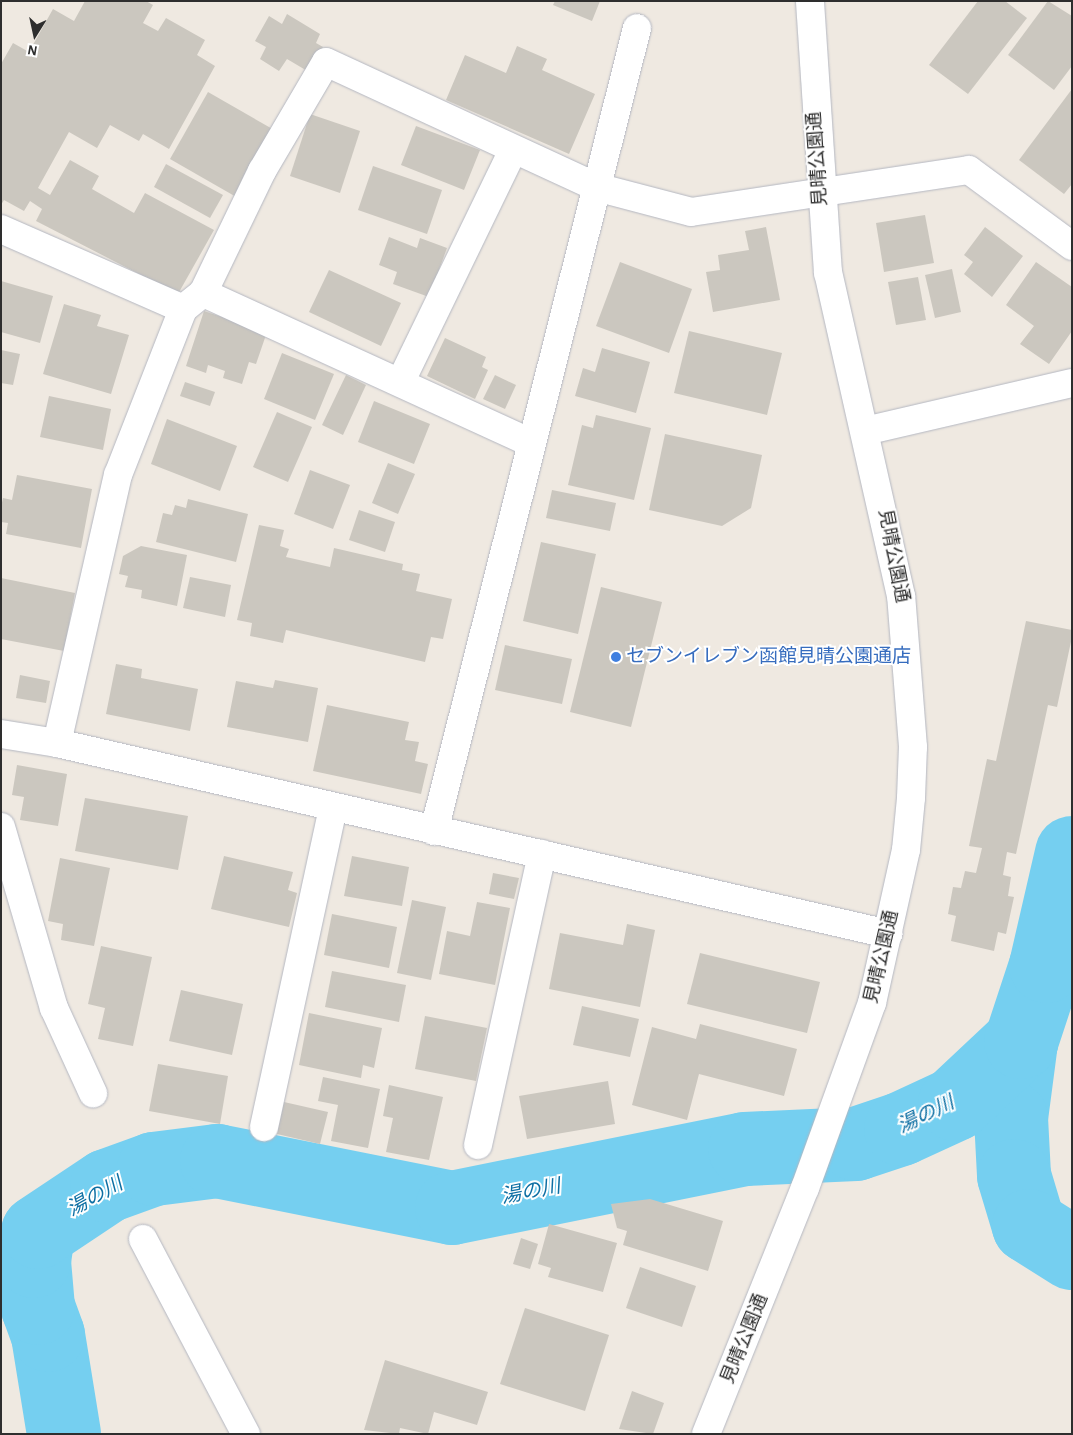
<!DOCTYPE html>
<meta charset="utf-8">
<style>
body{margin:0}
#map{position:relative;width:1073px;height:1435px;overflow:hidden;background:#efe9e1;font-family:"Alegreya Sans","Noto Sans JP",sans-serif}
div>[style]{position:absolute}
.river>*{height:74px;margin:-37px;padding:0 37px;transform-origin:37px;border-radius:37px;background:#75cff0}
.building>*{inset:0;background:#cbc7bf}
.roads{filter:drop-shadow(0 0 1px #b4b7c1) drop-shadow(0 0 1px #b4b7c1)}
.minor>*{height:28px;margin:-14px;padding:0 14px;transform-origin:14px;border-radius:14px;background:#fff}
.dots>*{width:14px;height:14px;translate:-50% -50%;box-sizing:border-box;border:2px solid #fff;border-radius:50%}
span{translate:-50% -50%;white-space:nowrap;text-align:center;line-height:1.15;-webkit-text-stroke:4px #fff;paint-order:stroke}
.street-label{font-size:19px;color:#2e2e2e}
.shop-label{font-size:19px;color:#366cbe}
.left{translate:0 -50%;text-align:left}
.water-label{font-size:20px;color:#0d6fa3;font-style:italic}
.frame{position:absolute;inset:0;border:2px solid #2e2e2e;pointer-events:none}
.north{position:absolute;left:10px;top:10px;width:50px;height:50px;-webkit-text-stroke:4px #fff;paint-order:stroke;rotate:190deg;font-size:14px;font-weight:700;line-height:20px;text-align:center;color:#2e2e2e}
.north::after{content:'';display:block;margin:auto;width:18px;height:22px;background:#2e2e2e;clip-path:polygon(50% 0,100% 100%,50% 72%,0 100%)}
</style>
<div id="map">
<div class="river">
<i style="left:1021px;top:1042px;width:77px;rotate:97.5deg"></i>
<i style="left:1011px;top:1118px;width:58px;rotate:87deg"></i>
<i style="left:1014px;top:1176px;width:52px;rotate:73.3deg"></i>
<i style="left:1029px;top:1226px;width:51px;rotate:32.1deg"></i>
<i style="left:64px;top:1434px;width:100px;rotate:-99.2deg"></i>
<i style="left:48px;top:1335px;width:29px;rotate:-110deg"></i>
<i style="left:38px;top:1308px;width:47px;rotate:-94.9deg"></i>
<i style="left:34px;top:1261px;width:29px;rotate:-82deg"></i>
<i style="left:38px;top:1232px;width:83px;rotate:-33.7deg"></i>
<i style="left:107px;top:1186px;width:50px;rotate:-19.9deg"></i>
<i style="left:154px;top:1169px;width:64px;rotate:-7.2deg"></i>
<i style="left:217px;top:1161px;width:240px;rotate:11.3deg"></i>
<i style="left:452px;top:1208px;width:299px;rotate:-11.4deg"></i>
<i style="left:745px;top:1149px;width:111px;rotate:-2.6deg"></i>
<i style="left:856px;top:1144px;width:47px;rotate:-18.4deg"></i>
<i style="left:901px;top:1129px;width:60px;rotate:-24.8deg"></i>
<i style="left:955px;top:1104px;width:91px;rotate:-43.2deg"></i>
<i style="left:1021px;top:1042px;width:80px;rotate:-71.8deg"></i>
<i style="left:1046px;top:966px;width:116px;rotate:-77deg"></i>
</div>
<div class="building">
<i style="clip-path:polygon(85px 1px,146px 1px,153px 5px,143px 23px,158px 31px,166px 18px,205px 40px,197px 55px,215px 66px,169px 149px,143px 134px,139px 141px,110px 125px,97px 148px,69px 132px,38px 188px,50px 195px,70px 160px,99px 176px,92px 189px,134px 213px,145px 193px,214px 230px,178px 294px,36px 221px,42px 209px,30px 201px,24px 211px,4px 200px,1px 205px,1px 64px,13px 43px,29px 52px,53px 9px,74px 21px)"></i>
<i style="clip-path:polygon(555px 1px,600px 1px,592px 21px,553px 5px)"></i>
<i style="clip-path:polygon(978px 1px,1005px 1px,1027px 18px,968px 94px,929px 65px)"></i>
<i style="clip-path:polygon(1048px 1px,1072px 16px,1072px 66px,1054px 90px,1008px 55px)"></i>
<i style="clip-path:polygon(287px 14px,320px 34px,316px 43px,323px 47px,309px 72px,287px 59px,279px 71px,260px 59px,266px 47px,255px 41px,269px 16px,282px 24px)"></i>
<i style="clip-path:polygon(517px 46px,547px 59px,542px 70px,595px 94px,569px 154px,446px 100px,465px 55px,506px 73px)"></i>
<i style="clip-path:polygon(1072px 89px,1072px 184px,1064px 194px,1019px 160px)"></i>
<i style="clip-path:polygon(208px 92px,276px 131px,238px 198px,170px 159px)"></i>
<i style="clip-path:polygon(310px 114px,360px 131px,340px 193px,290px 176px)"></i>
<i style="clip-path:polygon(416px 126px,480px 150px,464px 190px,401px 165px)"></i>
<i style="clip-path:polygon(166px 164px,223px 195px,210px 218px,154px 187px)"></i>
<i style="clip-path:polygon(373px 166px,442px 190px,427px 234px,358px 210px)"></i>
<i style="clip-path:polygon(925px 215px,934px 263px,884px 272px,876px 223px)"></i>
<i style="clip-path:polygon(766px 227px,780px 300px,713px 312px,706px 272px,720px 270px,718px 255px,749px 250px,745px 231px)"></i>
<i style="clip-path:polygon(985px 227px,1023px 256px,992px 297px,964px 274px,973px 262px,964px 255px)"></i>
<i style="clip-path:polygon(389px 237px,417px 248px,420px 238px,447px 248px,429px 297px,393px 284px,397px 272px,379px 265px)"></i>
<i style="clip-path:polygon(620px 262px,692px 289px,669px 353px,596px 326px)"></i>
<i style="clip-path:polygon(1036px 262px,1072px 287px,1072px 331px,1049px 364px,1020px 344px,1034px 326px,1006px 305px)"></i>
<i style="clip-path:polygon(952px 269px,961px 312px,935px 318px,925px 275px)"></i>
<i style="clip-path:polygon(329px 270px,401px 303px,381px 346px,309px 312px)"></i>
<i style="clip-path:polygon(918px 277px,926px 320px,896px 325px,888px 282px)"></i>
<i style="clip-path:polygon(1px 281px,53px 296px,40px 343px,1px 332px)"></i>
<i style="clip-path:polygon(64px 304px,101px 315px,97px 326px,129px 335px,111px 394px,43px 374px)"></i>
<i style="clip-path:polygon(204px 311px,267px 332px,256px 364px,249px 362px,242px 384px,223px 378px,225px 371px,208px 365px,206px 373px,186px 366px)"></i>
<i style="clip-path:polygon(689px 331px,782px 353px,767px 415px,674px 393px)"></i>
<i style="clip-path:polygon(445px 338px,486px 357px,482px 367px,488px 370px,475px 399px,427px 376px)"></i>
<i style="clip-path:polygon(602px 348px,650px 362px,636px 413px,575px 396px,583px 368px,595px 372px)"></i>
<i style="clip-path:polygon(1px 350px,20px 354px,13px 385px,1px 383px)"></i>
<i style="clip-path:polygon(282px 353px,334px 374px,315px 420px,264px 399px)"></i>
<i style="clip-path:polygon(346px 375px,366px 385px,343px 435px,322px 425px)"></i>
<i style="clip-path:polygon(495px 375px,516px 385px,505px 409px,483px 399px)"></i>
<i style="clip-path:polygon(185px 382px,215px 392px,210px 406px,180px 396px)"></i>
<i style="clip-path:polygon(49px 396px,111px 409px,103px 450px,40px 437px)"></i>
<i style="clip-path:polygon(374px 401px,430px 424px,414px 464px,358px 442px)"></i>
<i style="clip-path:polygon(277px 412px,312px 427px,288px 482px,253px 467px)"></i>
<i style="clip-path:polygon(596px 415px,651px 428px,634px 500px,568px 485px,582px 425px,593px 428px)"></i>
<i style="clip-path:polygon(167px 419px,237px 446px,220px 491px,151px 464px)"></i>
<i style="clip-path:polygon(665px 434px,762px 455px,751px 508px,722px 526px,649px 510px)"></i>
<i style="clip-path:polygon(388px 463px,415px 474px,398px 514px,372px 503px)"></i>
<i style="clip-path:polygon(310px 470px,350px 485px,333px 529px,294px 514px)"></i>
<i style="clip-path:polygon(17px 475px,92px 489px,81px 548px,6px 534px,8px 523px,1px 522px,1px 507px,3px 498px,12px 500px)"></i>
<i style="clip-path:polygon(552px 490px,616px 503px,610px 531px,546px 518px)"></i>
<i style="clip-path:polygon(188px 499px,248px 514px,236px 562px,156px 542px,163px 513px,172px 515px,175px 505px,186px 508px)"></i>
<i style="clip-path:polygon(359px 510px,395px 522px,385px 552px,349px 540px)"></i>
<i style="clip-path:polygon(259px 525px,284px 530px,280px 546px,289px 549px,286px 557px,330px 567px,334px 548px,403px 564px,402px 570px,420px 574px,416px 591px,452px 599px,443px 639px,431px 637px,425px 662px,286px 630px,283px 643px,250px 636px,252px 623px,237px 620px)"></i>
<i style="clip-path:polygon(541px 542px,596px 554px,578px 634px,523px 621px)"></i>
<i style="clip-path:polygon(141px 546px,187px 555px,177px 606px,141px 598px,142px 590px,125px 587px,128px 576px,119px 574px,123px 556px)"></i>
<i style="clip-path:polygon(190px 577px,231px 585px,225px 617px,183px 608px)"></i>
<i style="clip-path:polygon(1px 578px,75px 593px,64px 651px,1px 639px)"></i>
<i style="clip-path:polygon(601px 587px,662px 602px,631px 727px,570px 712px)"></i>
<i style="clip-path:polygon(1026px 621px,1072px 630px,1072px 637px,1057px 707px,1048px 705px,1016px 854px,1007px 852px,1003px 875px,1011px 877px,1008px 896px,1014px 897px,1006px 934px,998px 932px,994px 951px,951px 941px,956px 916px,948px 914px,953px 887px,961px 888px,965px 871px,976px 873px,982px 848px,969px 846px,987px 759px,996px 761px)"></i>
<i style="clip-path:polygon(505px 645px,572px 659px,562px 704px,495px 690px)"></i>
<i style="clip-path:polygon(116px 664px,142px 669px,141px 678px,198px 689px,190px 731px,106px 714px)"></i>
<i style="clip-path:polygon(20px 675px,50px 681px,46px 703px,16px 698px)"></i>
<i style="clip-path:polygon(275px 680px,318px 688px,308px 742px,227px 727px,236px 681px,273px 688px)"></i>
<i style="clip-path:polygon(327px 705px,409px 722px,405px 740px,419px 742px,415px 761px,428px 764px,421px 794px,313px 771px)"></i>
<i style="clip-path:polygon(17px 765px,67px 774px,58px 826px,20px 820px,24px 797px,12px 795px)"></i>
<i style="clip-path:polygon(85px 798px,188px 816px,178px 870px,75px 851px)"></i>
<i style="clip-path:polygon(224px 856px,293px 872px,288px 890px,297px 893px,289px 927px,211px 909px)"></i>
<i style="clip-path:polygon(352px 856px,409px 867px,402px 906px,344px 896px)"></i>
<i style="clip-path:polygon(60px 858px,110px 868px,94px 946px,61px 940px,63px 924px,48px 921px)"></i>
<i style="clip-path:polygon(493px 873px,519px 878px,514px 899px,489px 894px)"></i>
<i style="clip-path:polygon(412px 900px,446px 907px,431px 980px,397px 973px)"></i>
<i style="clip-path:polygon(477px 902px,510px 908px,495px 985px,439px 974px,447px 931px,470px 936px)"></i>
<i style="clip-path:polygon(332px 914px,397px 927px,389px 968px,324px 955px)"></i>
<i style="clip-path:polygon(627px 924px,655px 930px,640px 1007px,549px 989px,560px 933px,623px 945px)"></i>
<i style="clip-path:polygon(101px 946px,152px 957px,133px 1046px,98px 1039px,105px 1008px,88px 1004px)"></i>
<i style="clip-path:polygon(700px 953px,820px 982px,807px 1033px,687px 1004px)"></i>
<i style="clip-path:polygon(332px 971px,406px 985px,399px 1022px,325px 1007px)"></i>
<i style="clip-path:polygon(181px 990px,243px 1004px,232px 1055px,169px 1041px)"></i>
<i style="clip-path:polygon(582px 1006px,639px 1019px,630px 1057px,573px 1045px)"></i>
<i style="clip-path:polygon(309px 1013px,382px 1028px,374px 1068px,363px 1065px,361px 1078px,299px 1065px)"></i>
<i style="clip-path:polygon(425px 1016px,487px 1028px,476px 1081px,415px 1069px)"></i>
<i style="clip-path:polygon(700px 1024px,797px 1049px,784px 1096px,699px 1074px,687px 1120px,632px 1105px,652px 1027px,696px 1039px)"></i>
<i style="clip-path:polygon(158px 1064px,228px 1076px,220px 1124px,149px 1111px)"></i>
<i style="clip-path:polygon(323px 1077px,380px 1089px,368px 1148px,331px 1141px,338px 1105px,318px 1101px)"></i>
<i style="clip-path:polygon(608px 1081px,615px 1124px,527px 1139px,519px 1096px)"></i>
<i style="clip-path:polygon(389px 1085px,443px 1097px,429px 1160px,386px 1152px,393px 1118px,383px 1116px)"></i>
<i style="clip-path:polygon(284px 1102px,328px 1112px,320px 1144px,277px 1134px)"></i>
<i style="clip-path:polygon(650px 1199px,723px 1221px,708px 1271px,623px 1245px,627px 1231px,617px 1228px,611px 1204px)"></i>
<i style="clip-path:polygon(549px 1224px,617px 1243px,603px 1292px,548px 1277px,551px 1268px,538px 1264px)"></i>
<i style="clip-path:polygon(521px 1238px,538px 1244px,530px 1269px,513px 1264px)"></i>
<i style="clip-path:polygon(640px 1267px,696px 1286px,682px 1327px,626px 1308px)"></i>
<i style="clip-path:polygon(525px 1308px,609px 1335px,585px 1411px,500px 1384px)"></i>
<i style="clip-path:polygon(385px 1360px,488px 1392px,477px 1425px,434px 1412px,428px 1434px,400px 1428px,399px 1434px,364px 1430px)"></i>
<i style="clip-path:polygon(632px 1391px,664px 1403px,653px 1434px,619px 1429px)"></i>
</div>
<div class="roads">
<div class="minor">
<i style="left:1px;top:229px;width:199px;rotate:23.7deg"></i>
<i style="left:401px;top:381px;width:257px;rotate:-64.1deg"></i>
<i style="left:865px;top:431px;width:212px;rotate:-13.1deg"></i>
<i style="left:531px;top:443px;width:361px;rotate:-155.4deg"></i>
<i style="left:203px;top:293px;width:136px;rotate:-64.2deg"></i>
<i style="left:262px;top:171px;width:126px;rotate:-59.6deg"></i>
<i style="left:326px;top:62px;width:298px;rotate:24.8deg"></i>
<i style="left:596px;top:187px;width:98px;rotate:14.7deg"></i>
<i style="left:691px;top:212px;width:281px;rotate:-8.6deg"></i>
<i style="left:969px;top:170px;width:128px;rotate:36.4deg"></i>
<i style="left:1px;top:734px;width:57px;rotate:9.1deg"></i>
<i style="left:57px;top:743px;width:853px;rotate:12.94deg"></i>
<i style="left:57px;top:743px;width:275px;rotate:-77.2deg"></i>
<i style="left:118px;top:475px;width:178px;rotate:-68.6deg"></i>
<i style="left:183px;top:309px;width:26px;rotate:-39deg"></i>
<i style="left:1px;top:827px;width:189px;rotate:73.7deg"></i>
<i style="left:54px;top:1008px;width:94px;rotate:65.4deg"></i>
<i style="left:434px;top:831px;width:828px;rotate:-75.81deg"></i>
<i style="left:264px;top:1127px;width:327px;rotate:-77.8deg"></i>
<i style="left:478px;top:1145px;width:298px;rotate:-77.6deg"></i>
<i style="left:143px;top:1239px;width:221px;rotate:62.2deg"></i>
<i style="left:706px;top:1434px;width:265px;rotate:-68.1deg"></i>
<i style="left:805px;top:1188px;width:197px;rotate:-70.1deg"></i>
<i style="left:872px;top:1003px;width:157px;rotate:-77.5deg"></i>
<i style="left:906px;top:850px;width:52px;rotate:-84.5deg"></i>
<i style="left:911px;top:798px;width:51px;rotate:-87.8deg"></i>
<i style="left:913px;top:747px;width:151px;rotate:-94.5deg"></i>
<i style="left:901px;top:596px;width:331px;rotate:-102.7deg"></i>
<i style="left:828px;top:273px;width:273px;rotate:-93.8deg"></i>
</div>
</div>
<div class="dots">
<i style="left:616px;top:657px;background:#3f7fe0"></i>
</div>
<div class="street-label">
<span style="left:818px;top:159px;rotate:-94deg">見晴公園通</span>
<span style="left:893px;top:556px;rotate:79deg">見晴公園通</span>
<span style="left:882px;top:957px;rotate:-77deg">見晴公園通</span>
<span style="left:745px;top:1339px;rotate:-68deg">見晴公園通</span>
</div>
<div class="shop-label">
<span class="left" style="left:626px;top:657px">セブンイレブン函館見晴公園通店</span>
</div>
<div class="water-label">
<span style="left:926px;top:1115px;rotate:-26deg">湯の川</span>
<span style="left:531px;top:1192px;rotate:-11deg">湯の川</span>
<span style="left:95px;top:1197px;rotate:-29deg">湯の川</span>
</div>
<div class="frame"></div>
<div class="north">N</div>
</div>
